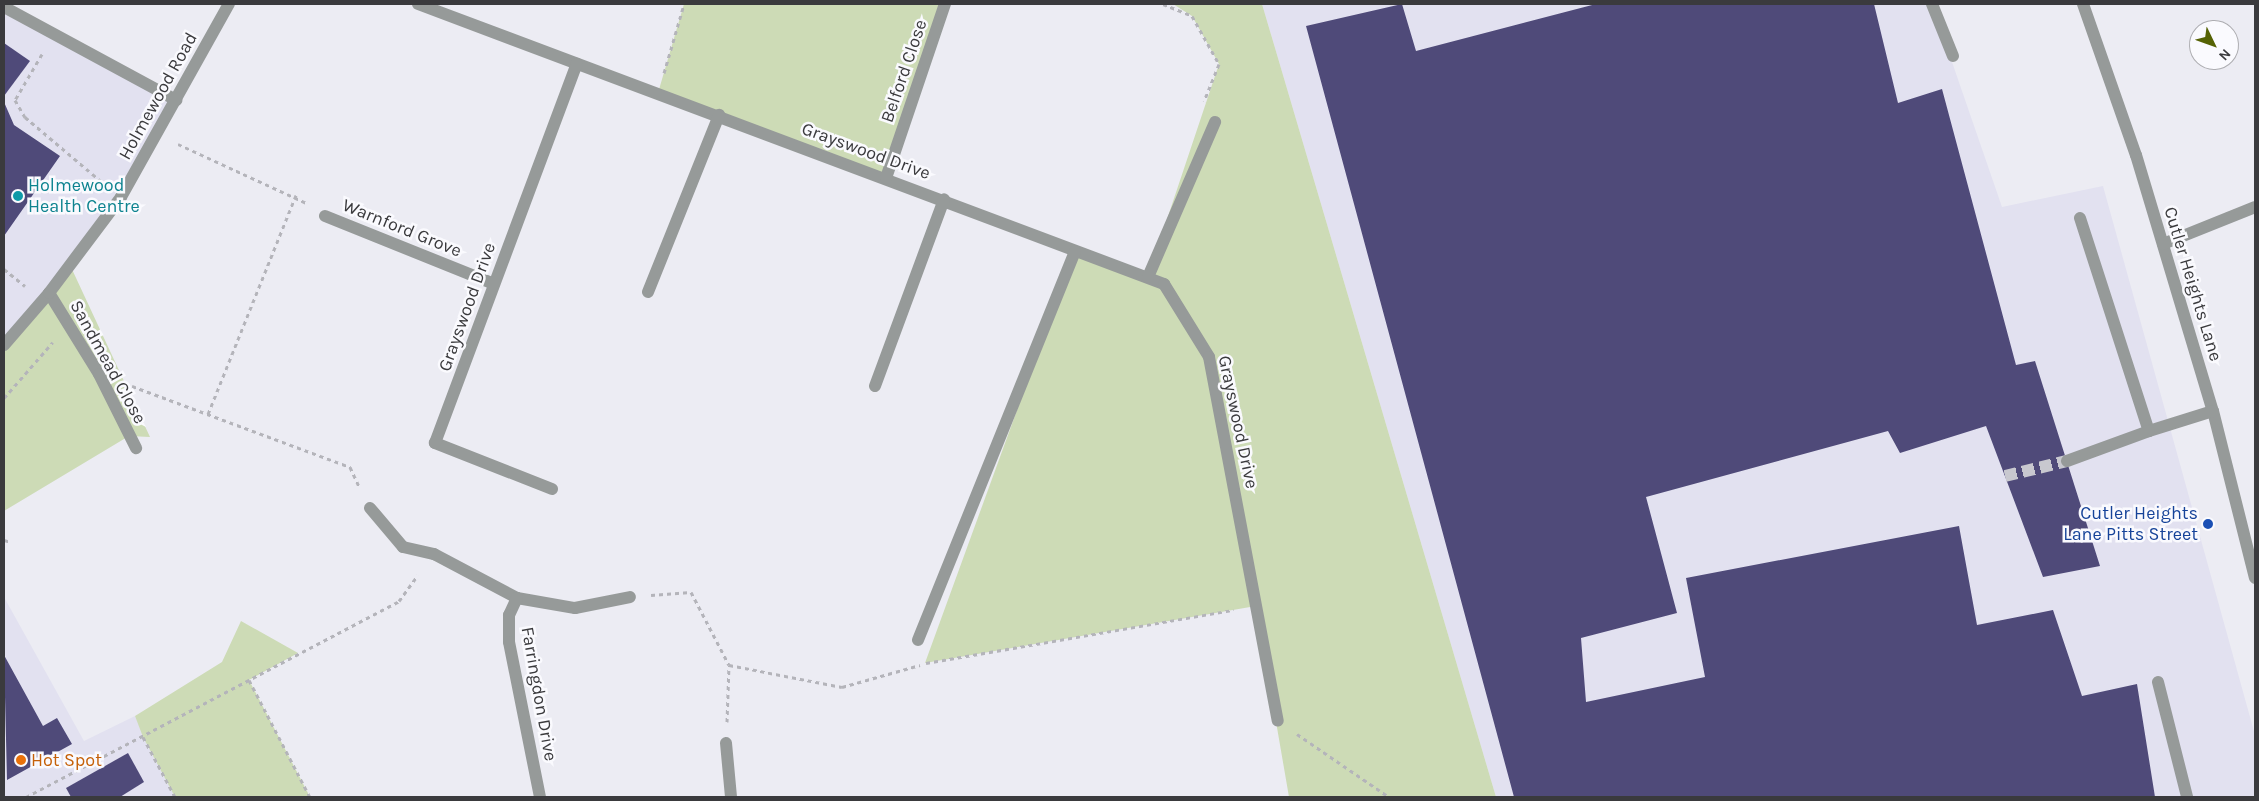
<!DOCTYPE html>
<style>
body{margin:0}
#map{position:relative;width:2259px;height:801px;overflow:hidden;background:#ececf3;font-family:Karla,sans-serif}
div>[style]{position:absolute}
.built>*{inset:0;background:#e2e1f0}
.green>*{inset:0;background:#cddbb6}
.building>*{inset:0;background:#4f4a79}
.minor-tunnel>*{height:12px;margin-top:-6px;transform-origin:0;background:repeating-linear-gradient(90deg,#c8c8cf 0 12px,transparent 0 18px)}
.path>*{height:3px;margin-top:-1.5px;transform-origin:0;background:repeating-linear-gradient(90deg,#b4b4ba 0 4px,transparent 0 8px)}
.minor>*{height:12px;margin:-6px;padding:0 6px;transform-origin:6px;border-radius:6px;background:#969a99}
.dots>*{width:14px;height:14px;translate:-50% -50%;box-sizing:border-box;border:2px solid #fafafe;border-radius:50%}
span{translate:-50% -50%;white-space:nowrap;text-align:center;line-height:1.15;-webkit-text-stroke:5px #fafafe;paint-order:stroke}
.street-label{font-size:18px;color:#3a3a3d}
.culture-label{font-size:18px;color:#0d838f}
.left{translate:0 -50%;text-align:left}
.transit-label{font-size:18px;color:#164399}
.right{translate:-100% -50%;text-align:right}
.food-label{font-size:18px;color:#c56008}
.frame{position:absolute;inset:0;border:5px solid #3a3a3d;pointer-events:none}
.north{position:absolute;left:2189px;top:20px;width:50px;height:50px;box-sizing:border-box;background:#fafafe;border:1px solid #adadb1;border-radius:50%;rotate:132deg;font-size:14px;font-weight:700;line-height:20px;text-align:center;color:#3a3a3d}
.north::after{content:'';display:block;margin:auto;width:18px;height:22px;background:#556204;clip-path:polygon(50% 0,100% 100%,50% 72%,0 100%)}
</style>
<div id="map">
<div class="built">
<i style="clip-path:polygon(1262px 4px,1932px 4px,2002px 207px,2103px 186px,2255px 735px,2255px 797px,1496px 797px)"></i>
<i style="clip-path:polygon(4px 7px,176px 100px,159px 136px,4px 345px)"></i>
<i style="clip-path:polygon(4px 597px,84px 741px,135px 716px,175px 797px,4px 797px)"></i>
</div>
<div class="green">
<i style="clip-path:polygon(684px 4px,945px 4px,886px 178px,658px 93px)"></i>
<i style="clip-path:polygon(1173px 4px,1262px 4px,1496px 797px,1289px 797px,1256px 606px,925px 663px,1075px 251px,1148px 276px,1219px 64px,1192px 16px)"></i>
<i style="clip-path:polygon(70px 265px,150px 437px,129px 436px,4px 511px,4px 345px)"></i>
<i style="clip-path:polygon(241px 621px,298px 653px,249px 680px,310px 797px,175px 797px,143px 737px,135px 716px,222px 662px)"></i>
</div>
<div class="building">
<i style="clip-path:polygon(1402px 4px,1416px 51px,1596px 4px,1874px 4px,1898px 103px,1942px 89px,2016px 365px,2035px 361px,2100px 566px,2043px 577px,1986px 426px,1900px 453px,1888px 431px,1646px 497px,1677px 613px,1581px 638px,1586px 702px,1705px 677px,1686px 578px,1959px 526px,1977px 625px,2053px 610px,2082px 696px,2137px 684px,2155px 797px,1514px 797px,1306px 26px)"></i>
<i style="clip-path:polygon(4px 43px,30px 61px,4px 96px)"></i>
<i style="clip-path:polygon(4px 102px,14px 125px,60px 156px,4px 236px)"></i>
<i style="clip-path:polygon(4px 655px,43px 726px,57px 718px,72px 744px,7px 780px)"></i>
<i style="clip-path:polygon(128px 753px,144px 782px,120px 797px,71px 797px,66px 788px)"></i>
</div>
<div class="minor-tunnel">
<i style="left:2005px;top:476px;width:64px;rotate:-13.6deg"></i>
</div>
<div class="path">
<i style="left:1163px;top:4px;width:31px;rotate:22deg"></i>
<i style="left:1192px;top:16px;width:55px;rotate:60.6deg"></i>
<i style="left:1219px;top:64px;width:40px;rotate:112deg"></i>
<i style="left:42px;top:54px;width:53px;rotate:120.4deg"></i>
<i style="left:15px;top:100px;width:20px;rotate:60deg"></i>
<i style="left:25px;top:117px;width:102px;rotate:40.2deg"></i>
<i style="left:664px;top:73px;width:72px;rotate:-73.8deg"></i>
<i style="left:178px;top:144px;width:141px;rotate:24.7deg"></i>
<i style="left:4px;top:269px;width:27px;rotate:39deg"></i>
<i style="left:132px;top:386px;width:233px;rotate:20.4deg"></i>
<i style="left:350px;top:467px;width:23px;rotate:65deg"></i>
<i style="left:4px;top:398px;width:74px;rotate:-48.8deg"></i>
<i style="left:208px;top:414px;width:236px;rotate:-68.1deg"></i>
<i style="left:4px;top:540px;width:7px;rotate:16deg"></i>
<i style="left:651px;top:595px;width:40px;rotate:-4.3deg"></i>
<i style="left:691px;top:592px;width:82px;rotate:62.5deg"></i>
<i style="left:729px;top:665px;width:115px;rotate:11deg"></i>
<i style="left:842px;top:687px;width:81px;rotate:-15.8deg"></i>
<i style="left:926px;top:663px;width:312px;rotate:-9.8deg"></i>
<i style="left:249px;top:680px;width:132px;rotate:62.5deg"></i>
<i style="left:727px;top:722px;width:57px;rotate:-88deg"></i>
<i style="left:1297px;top:734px;width:112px;rotate:34.4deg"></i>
<i style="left:143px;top:737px;width:68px;rotate:61.9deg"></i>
<i style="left:26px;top:797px;width:421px;rotate:-27.7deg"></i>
<i style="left:399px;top:601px;width:32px;rotate:-54deg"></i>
</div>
<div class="minor">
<i style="left:418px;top:4px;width:797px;rotate:20.57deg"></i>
<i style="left:1164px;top:284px;width:86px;rotate:58.3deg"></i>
<i style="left:1209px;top:357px;width:370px;rotate:79.3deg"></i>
<i style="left:1932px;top:4px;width:56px;rotate:68deg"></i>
<i style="left:2083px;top:4px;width:160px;rotate:70.7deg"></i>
<i style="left:2136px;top:155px;width:267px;rotate:73.3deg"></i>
<i style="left:2213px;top:411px;width:172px;rotate:75.9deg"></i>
<i style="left:4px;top:7px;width:196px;rotate:28.4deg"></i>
<i style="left:886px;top:178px;width:184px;rotate:-71.3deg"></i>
<i style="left:325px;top:216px;width:182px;rotate:21.9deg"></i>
<i style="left:2080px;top:218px;width:224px;rotate:72.1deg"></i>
<i style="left:2149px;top:431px;width:67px;rotate:-17.4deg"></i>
<i style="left:2163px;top:244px;width:99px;rotate:-21.9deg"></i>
<i style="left:1148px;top:277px;width:169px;rotate:-66.6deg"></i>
<i style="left:648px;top:292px;width:191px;rotate:-68.1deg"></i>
<i style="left:49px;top:293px;width:95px;rotate:58.3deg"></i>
<i style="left:99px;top:374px;width:83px;rotate:63.4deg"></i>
<i style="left:4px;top:345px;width:69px;rotate:-49.1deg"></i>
<i style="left:49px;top:293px;width:120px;rotate:-53.1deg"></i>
<i style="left:121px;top:197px;width:221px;rotate:-60.8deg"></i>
<i style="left:875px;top:386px;width:199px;rotate:-69.7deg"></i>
<i style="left:2067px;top:461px;width:87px;rotate:-20.1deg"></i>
<i style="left:552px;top:489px;width:126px;rotate:-158.5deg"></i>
<i style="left:435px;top:443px;width:405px;rotate:-69.5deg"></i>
<i style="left:370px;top:508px;width:51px;rotate:49.8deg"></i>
<i style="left:403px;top:547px;width:32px;rotate:13deg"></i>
<i style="left:434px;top:554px;width:94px;rotate:27.9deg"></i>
<i style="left:517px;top:598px;width:59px;rotate:9.8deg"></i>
<i style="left:575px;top:608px;width:56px;rotate:-11.3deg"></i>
<i style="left:517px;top:598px;width:19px;rotate:115deg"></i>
<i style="left:509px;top:615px;width:27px;rotate:90deg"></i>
<i style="left:509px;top:642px;width:158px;rotate:78.7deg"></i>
<i style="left:918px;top:640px;width:419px;rotate:-68deg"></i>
<i style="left:2158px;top:682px;width:119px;rotate:75.8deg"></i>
<i style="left:726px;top:743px;width:54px;rotate:84.7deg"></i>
</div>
<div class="dots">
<i style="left:18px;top:196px;background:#0f9aa8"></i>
<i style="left:2208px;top:524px;background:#1a4fb4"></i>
<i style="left:21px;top:760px;background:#e8710a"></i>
</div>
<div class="street-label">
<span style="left:904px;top:71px;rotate:-71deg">Belford Close</span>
<span style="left:158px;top:96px;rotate:-61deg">Holmewood Road</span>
<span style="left:866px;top:151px;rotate:20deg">Grayswood Drive</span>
<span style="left:402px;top:228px;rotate:22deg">Warnford Grove</span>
<span style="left:2193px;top:284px;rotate:73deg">Cutler Heights Lane</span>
<span style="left:467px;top:307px;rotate:-70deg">Grayswood Drive</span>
<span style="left:108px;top:362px;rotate:61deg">Sandmead Close</span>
<span style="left:1238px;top:422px;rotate:78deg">Grayswood Drive</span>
<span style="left:539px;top:694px;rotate:80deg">Farringdon Drive</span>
</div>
<div class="culture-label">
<span class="left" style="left:28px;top:196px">Holmewood<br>Health Centre</span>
</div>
<div class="transit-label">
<span class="right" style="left:2198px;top:524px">Cutler Heights<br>Lane Pitts Street</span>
</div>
<div class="food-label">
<span class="left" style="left:31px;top:760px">Hot Spot</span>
</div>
<div class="frame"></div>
<div class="north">N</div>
</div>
